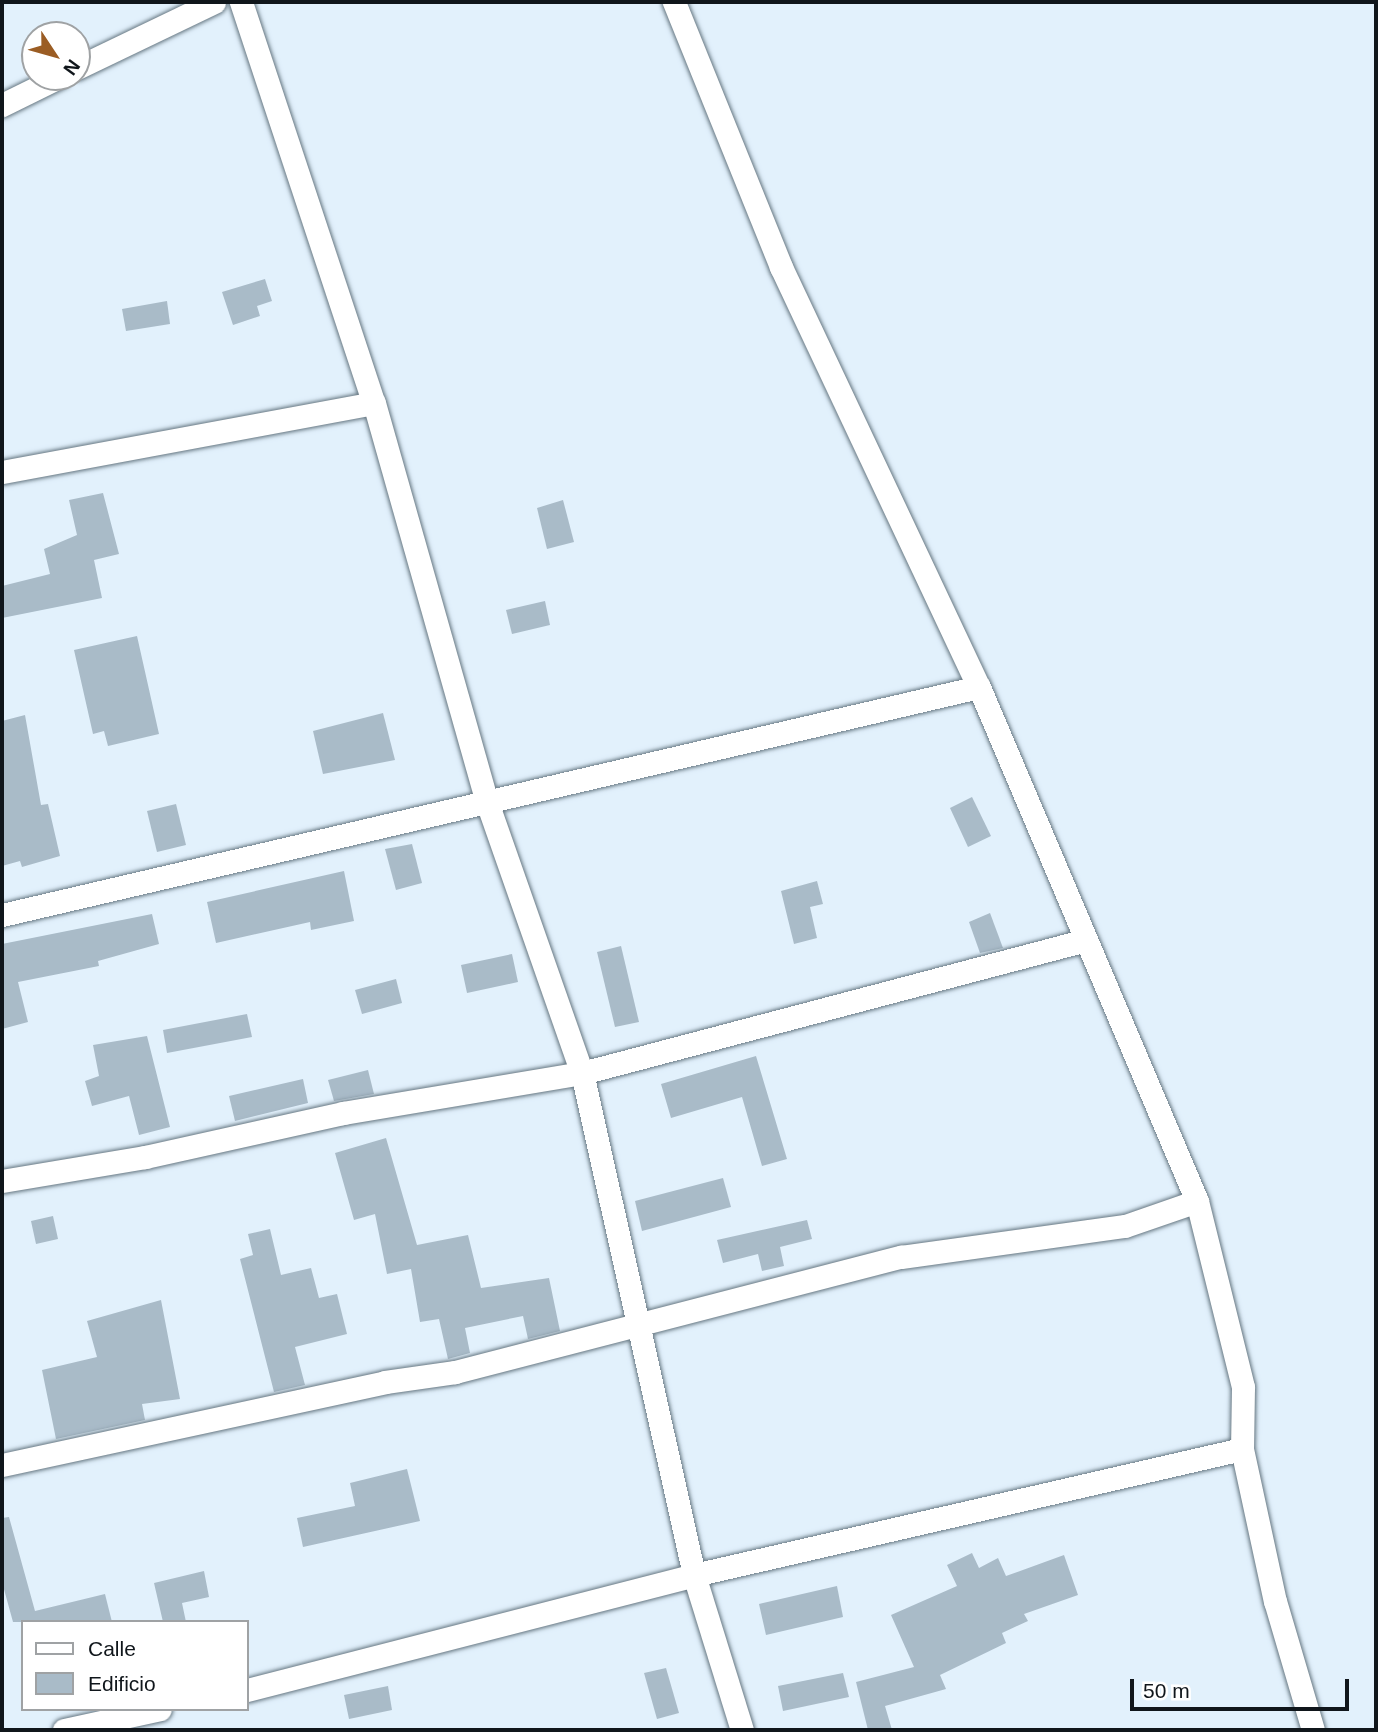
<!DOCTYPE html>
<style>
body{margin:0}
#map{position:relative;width:1378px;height:1732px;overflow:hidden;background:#e2f1fc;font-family:Arial,sans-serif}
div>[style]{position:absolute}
.building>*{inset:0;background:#a9bbc8}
.roads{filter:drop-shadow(0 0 2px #667782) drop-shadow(0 0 2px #667782)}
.street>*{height:23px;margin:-11.5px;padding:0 11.5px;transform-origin:11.5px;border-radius:11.5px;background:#fff}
span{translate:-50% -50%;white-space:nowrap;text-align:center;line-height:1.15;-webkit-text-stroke:5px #fff;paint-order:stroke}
.frame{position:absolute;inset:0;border:4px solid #10161b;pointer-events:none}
.legend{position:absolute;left:21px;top:1620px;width:228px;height:91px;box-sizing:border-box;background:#fff;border:2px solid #9fa2a4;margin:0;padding:9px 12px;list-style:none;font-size:21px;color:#10161b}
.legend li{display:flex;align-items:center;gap:14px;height:35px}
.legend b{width:35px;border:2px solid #9fa2a4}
.north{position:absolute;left:21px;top:21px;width:70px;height:70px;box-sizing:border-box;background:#fff;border:2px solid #9fa2a4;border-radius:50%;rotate:126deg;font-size:19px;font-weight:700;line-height:28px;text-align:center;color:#10161b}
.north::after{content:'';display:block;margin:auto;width:24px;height:32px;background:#9b5d24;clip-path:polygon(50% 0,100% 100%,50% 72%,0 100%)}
.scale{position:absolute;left:1130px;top:1679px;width:219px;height:32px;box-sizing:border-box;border:4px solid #10161b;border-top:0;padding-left:9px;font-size:21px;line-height:24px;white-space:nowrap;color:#10161b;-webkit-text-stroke:5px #fff;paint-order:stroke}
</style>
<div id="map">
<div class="building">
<i style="clip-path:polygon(265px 279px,272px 301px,257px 306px,260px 316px,233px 325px,222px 292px)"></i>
<i style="clip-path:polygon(167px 301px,170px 324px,126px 331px,122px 309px)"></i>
<i style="clip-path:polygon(103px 493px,119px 554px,94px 560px,102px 598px,2px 618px,2px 586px,50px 574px,44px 549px,77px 535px,69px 500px)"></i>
<i style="clip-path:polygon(563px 500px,574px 542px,547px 549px,537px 508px)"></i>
<i style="clip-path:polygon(545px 601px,550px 625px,512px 634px,506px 610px)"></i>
<i style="clip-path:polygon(137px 636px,159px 734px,108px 746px,104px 731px,93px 734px,74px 650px)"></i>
<i style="clip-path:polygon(383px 713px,395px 760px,323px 774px,313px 731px)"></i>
<i style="clip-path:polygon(25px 715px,41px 805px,48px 804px,60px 856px,22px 867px,20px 861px,2px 866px,2px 721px)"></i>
<i style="clip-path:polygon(972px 797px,991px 836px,968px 847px,950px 808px)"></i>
<i style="clip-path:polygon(176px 804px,186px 845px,157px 852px,147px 811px)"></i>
<i style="clip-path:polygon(412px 844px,422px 883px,396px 890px,385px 849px)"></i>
<i style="clip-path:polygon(344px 871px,354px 921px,311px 930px,310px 922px,216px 943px,207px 902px)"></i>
<i style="clip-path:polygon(817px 881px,823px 904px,810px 907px,817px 938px,794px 944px,781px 891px)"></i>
<i style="clip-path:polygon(990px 913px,1003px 948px,980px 953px,969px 922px)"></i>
<i style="clip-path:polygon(152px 914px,159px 944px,98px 961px,99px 966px,18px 982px,28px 1022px,2px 1029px,2px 944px)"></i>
<i style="clip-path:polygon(621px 946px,639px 1022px,615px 1027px,597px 952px)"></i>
<i style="clip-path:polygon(512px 954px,518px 982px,467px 993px,461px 965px)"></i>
<i style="clip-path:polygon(396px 979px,402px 1003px,362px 1014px,355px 990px)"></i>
<i style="clip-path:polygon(247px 1014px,252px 1037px,167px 1053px,163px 1030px)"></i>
<i style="clip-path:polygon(147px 1036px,170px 1127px,139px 1135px,129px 1096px,92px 1106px,85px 1081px,99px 1076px,93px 1045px)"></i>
<i style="clip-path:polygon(756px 1056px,787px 1159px,762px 1166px,742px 1097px,671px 1118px,661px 1084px)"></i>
<i style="clip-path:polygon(368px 1070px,374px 1094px,334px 1101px,328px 1080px)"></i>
<i style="clip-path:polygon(303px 1079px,308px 1103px,235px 1121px,229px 1096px)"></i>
<i style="clip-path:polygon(386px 1138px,417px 1245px,468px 1235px,481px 1288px,549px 1278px,560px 1331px,528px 1339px,523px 1316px,465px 1328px,470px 1353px,448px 1359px,439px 1319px,420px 1322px,411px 1269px,387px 1274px,375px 1214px,354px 1220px,335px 1153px)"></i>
<i style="clip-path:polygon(723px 1178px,731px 1207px,642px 1231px,635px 1201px)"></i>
<i style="clip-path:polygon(53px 1216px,58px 1239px,36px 1244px,31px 1221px)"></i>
<i style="clip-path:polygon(807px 1220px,812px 1239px,780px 1247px,784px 1266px,762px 1271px,758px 1254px,723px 1263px,717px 1240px)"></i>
<i style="clip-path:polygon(270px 1229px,281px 1275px,311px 1268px,319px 1298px,337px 1294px,347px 1334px,295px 1347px,305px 1385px,274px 1392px,240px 1259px,253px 1255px,248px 1234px)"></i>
<i style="clip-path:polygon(161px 1300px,180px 1399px,142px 1404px,145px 1420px,56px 1439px,42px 1370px,97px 1357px,87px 1321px)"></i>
<i style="clip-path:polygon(407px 1469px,420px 1521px,303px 1547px,297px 1518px,355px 1506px,350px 1483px)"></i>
<i style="clip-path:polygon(9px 1517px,35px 1611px,105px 1594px,112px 1622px,13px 1622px,2px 1582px,2px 1518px)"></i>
<i style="clip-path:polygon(972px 1553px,979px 1568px,998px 1558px,1006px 1576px,1064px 1555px,1078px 1595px,1024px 1614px,1028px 1621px,1002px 1633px,1006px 1643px,940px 1675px,946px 1689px,885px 1706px,892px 1730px,868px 1730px,856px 1682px,914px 1667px,891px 1615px,957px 1586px,947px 1565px)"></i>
<i style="clip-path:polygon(204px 1571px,209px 1597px,182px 1603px,186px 1622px,163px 1622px,154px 1583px)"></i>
<i style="clip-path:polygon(837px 1586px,843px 1617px,766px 1635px,759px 1604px)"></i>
<i style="clip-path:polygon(666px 1668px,679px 1713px,657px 1719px,644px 1673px)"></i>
<i style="clip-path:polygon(843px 1673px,849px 1697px,783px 1711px,778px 1686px)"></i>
<i style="clip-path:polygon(388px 1686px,392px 1710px,349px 1719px,344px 1695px)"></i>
</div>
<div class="roads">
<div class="street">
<i style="left:241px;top:2px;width:422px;rotate:71.7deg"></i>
<i style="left:374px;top:403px;width:418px;rotate:74.2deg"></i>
<i style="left:488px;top:805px;width:284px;rotate:70.7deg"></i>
<i style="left:582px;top:1073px;width:514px;rotate:77.42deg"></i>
<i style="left:694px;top:1575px;width:162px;rotate:72.8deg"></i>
<i style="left:674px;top:2px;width:286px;rotate:68deg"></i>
<i style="left:781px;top:267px;width:464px;rotate:64.8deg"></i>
<i style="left:979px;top:687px;width:558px;rotate:67.02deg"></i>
<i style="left:1197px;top:1201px;width:192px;rotate:76.1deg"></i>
<i style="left:1243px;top:1387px;width:62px;rotate:90.9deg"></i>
<i style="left:1242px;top:1449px;width:156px;rotate:77.8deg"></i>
<i style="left:1275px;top:1601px;width:134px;rotate:73.6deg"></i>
<i style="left:77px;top:68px;width:152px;rotate:-25.7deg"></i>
<i style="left:2px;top:105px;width:64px;rotate:-26.2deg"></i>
<i style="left:2px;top:472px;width:378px;rotate:-10.5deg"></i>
<i style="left:2px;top:915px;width:1003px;rotate:-13.14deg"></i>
<i style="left:2px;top:1181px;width:145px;rotate:-9.5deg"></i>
<i style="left:145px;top:1157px;width:203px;rotate:-12.5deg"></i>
<i style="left:343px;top:1113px;width:242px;rotate:-9.5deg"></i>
<i style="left:582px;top:1073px;width:521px;rotate:-14.78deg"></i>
<i style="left:2px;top:1465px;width:392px;rotate:-12.2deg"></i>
<i style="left:385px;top:1382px;width:71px;rotate:-8.1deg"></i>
<i style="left:455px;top:1372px;width:461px;rotate:-14.5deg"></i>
<i style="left:901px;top:1257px;width:226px;rotate:-7.9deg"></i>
<i style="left:1125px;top:1226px;width:76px;rotate:-19.1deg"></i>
<i style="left:247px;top:1690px;width:462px;rotate:-14.4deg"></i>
<i style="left:694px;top:1575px;width:562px;rotate:-12.95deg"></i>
<i style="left:64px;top:1730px;width:98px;rotate:-12.3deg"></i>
</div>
</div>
<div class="frame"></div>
<ul class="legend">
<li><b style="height:9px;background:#fff"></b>Calle</li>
<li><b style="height:19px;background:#a9bbc8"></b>Edificio</li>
</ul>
<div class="north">N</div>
<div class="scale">50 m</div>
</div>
